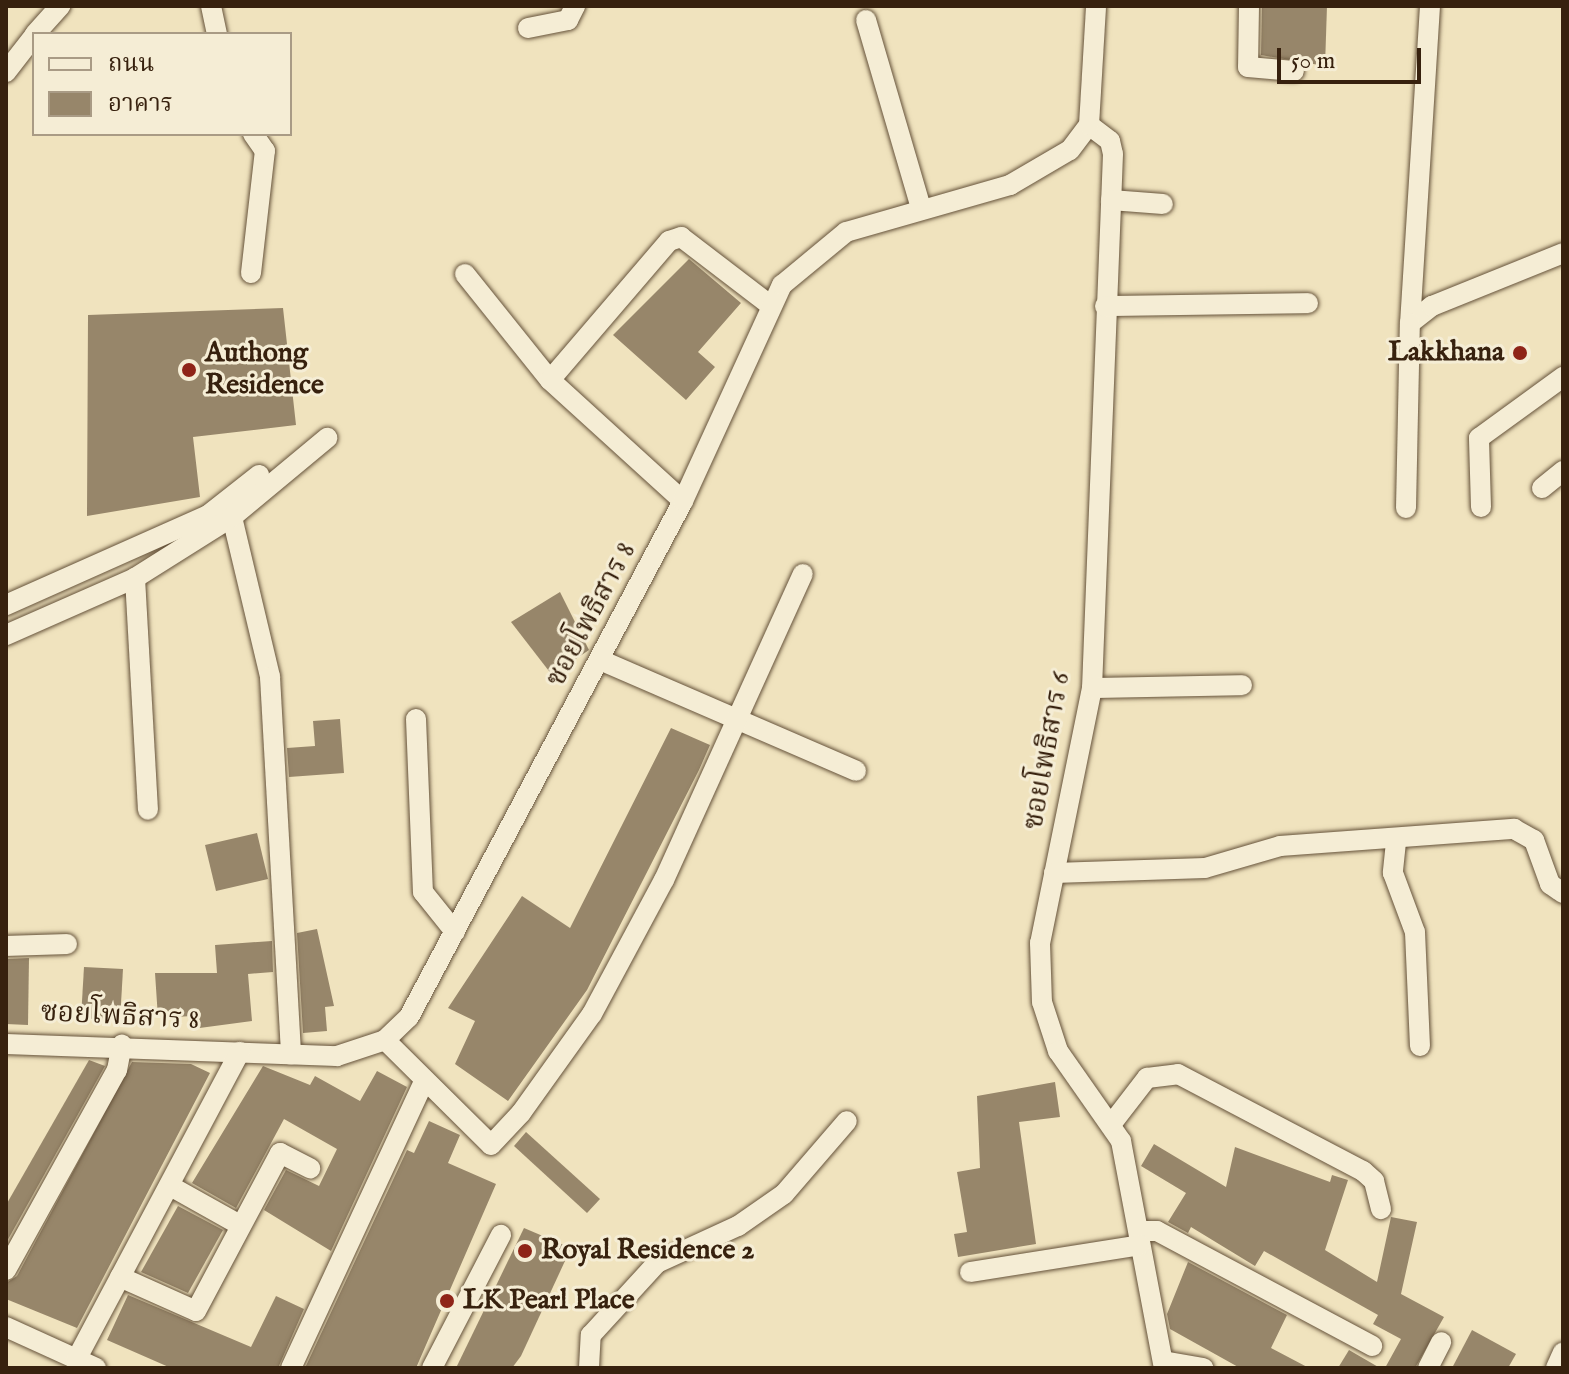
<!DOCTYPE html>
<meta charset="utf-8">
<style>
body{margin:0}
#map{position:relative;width:1569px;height:1374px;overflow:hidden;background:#f0e3be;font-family:"IM FELL English","Noto Serif Thai",serif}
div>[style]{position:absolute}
.building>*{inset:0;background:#97866a}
.roads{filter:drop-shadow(0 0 2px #65523a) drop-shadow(0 0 2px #65523a)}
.minor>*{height:20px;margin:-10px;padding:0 10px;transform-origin:10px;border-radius:10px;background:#f5edd5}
.dots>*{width:22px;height:22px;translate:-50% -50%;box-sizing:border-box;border:4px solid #f5edd5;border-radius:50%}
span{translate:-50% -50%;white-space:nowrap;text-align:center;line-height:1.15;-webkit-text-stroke:6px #f5edd5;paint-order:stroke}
.poi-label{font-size:28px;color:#37210e;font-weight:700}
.right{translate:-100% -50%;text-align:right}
.left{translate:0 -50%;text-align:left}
.street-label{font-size:28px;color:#37210e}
.frame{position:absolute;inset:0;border:8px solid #37210e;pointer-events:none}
.legend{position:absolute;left:32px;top:32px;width:260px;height:104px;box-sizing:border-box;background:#f5edd5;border:2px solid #a99b85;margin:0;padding:10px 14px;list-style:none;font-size:24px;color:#37210e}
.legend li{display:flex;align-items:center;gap:16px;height:40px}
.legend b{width:40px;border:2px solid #a99b85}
.scale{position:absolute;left:1277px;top:48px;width:144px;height:36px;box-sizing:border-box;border:4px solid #37210e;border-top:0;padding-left:10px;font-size:24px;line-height:28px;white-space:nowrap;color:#37210e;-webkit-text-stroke:6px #f5edd5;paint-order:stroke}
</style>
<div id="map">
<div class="building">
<i style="clip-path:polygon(1262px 6px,1327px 6px,1325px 66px,1261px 55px)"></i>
<i style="clip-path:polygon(689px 259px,741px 303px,698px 352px,715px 367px,686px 400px,613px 335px)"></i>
<i style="clip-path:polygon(283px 308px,296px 425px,193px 437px,200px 497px,87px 516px,88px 315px)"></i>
<i style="clip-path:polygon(560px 592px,589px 650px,552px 675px,511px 622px)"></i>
<i style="clip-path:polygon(340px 719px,344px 773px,289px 777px,287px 748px,315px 746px,313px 721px)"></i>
<i style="clip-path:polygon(671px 728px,710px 745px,699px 770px,587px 990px,508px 1101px,455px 1064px,475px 1021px,448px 1008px,522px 896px,570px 928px)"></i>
<i style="clip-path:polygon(257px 833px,268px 879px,216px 891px,205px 845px)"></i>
<i style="clip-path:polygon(317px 929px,334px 1006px,325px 1007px,327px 1031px,303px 1033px,297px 933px)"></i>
<i style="clip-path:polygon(272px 941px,273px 972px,248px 974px,252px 1021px,192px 1029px,192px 1016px,158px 1018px,155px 973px,217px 973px,215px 945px)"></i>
<i style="clip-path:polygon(29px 958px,28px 1025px,6px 1024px,6px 959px)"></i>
<i style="clip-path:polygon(84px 967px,123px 969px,120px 1021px,81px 1018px)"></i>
<i style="clip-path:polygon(89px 1060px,105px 1066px,6px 1243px,6px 1205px)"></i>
<i style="clip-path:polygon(132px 1062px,191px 1064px,210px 1073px,77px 1328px,6px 1299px,6px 1283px,17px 1276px)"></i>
<i style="clip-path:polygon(263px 1066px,310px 1085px,315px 1076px,360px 1101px,377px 1071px,407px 1087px,331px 1251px,264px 1210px,286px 1170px,319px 1186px,337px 1149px,284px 1119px,236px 1208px,192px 1183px)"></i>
<i style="clip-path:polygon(1055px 1082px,1060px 1117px,1019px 1122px,1036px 1244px,958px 1257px,954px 1234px,967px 1232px,957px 1172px,980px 1168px,977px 1096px)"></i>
<i style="clip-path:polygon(429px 1121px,460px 1135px,448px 1163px,496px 1184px,416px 1368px,305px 1368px,407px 1150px,414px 1153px)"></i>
<i style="clip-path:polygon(526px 1132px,600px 1199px,587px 1213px,514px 1146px)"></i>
<i style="clip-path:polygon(1154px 1144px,1226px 1187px,1235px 1147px,1330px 1182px,1332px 1175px,1348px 1180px,1325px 1250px,1377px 1282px,1391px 1217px,1417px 1222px,1401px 1294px,1444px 1317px,1415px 1368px,1385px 1368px,1401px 1339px,1373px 1324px,1378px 1315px,1264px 1251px,1255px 1266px,1191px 1227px,1188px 1233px,1168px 1222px,1186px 1193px,1141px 1166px)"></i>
<i style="clip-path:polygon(178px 1206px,223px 1230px,188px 1293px,141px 1272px)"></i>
<i style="clip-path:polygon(524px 1228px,571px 1248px,521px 1356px,512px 1368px,456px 1368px)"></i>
<i style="clip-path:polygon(1188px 1262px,1287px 1315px,1271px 1348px,1309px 1368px,1240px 1368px,1170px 1329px,1167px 1314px)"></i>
<i style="clip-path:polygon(128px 1295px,251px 1347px,276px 1296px,304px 1309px,278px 1368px,171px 1368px,107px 1340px)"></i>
<i style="clip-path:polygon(1472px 1330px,1516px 1354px,1508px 1368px,1452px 1368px)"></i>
<i style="clip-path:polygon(1349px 1350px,1380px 1368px,1338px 1368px)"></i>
</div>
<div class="roads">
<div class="minor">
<i style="left:211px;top:6px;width:29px;rotate:78deg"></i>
<i style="left:1249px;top:6px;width:61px;rotate:90.9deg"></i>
<i style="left:1248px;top:67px;width:46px;rotate:5deg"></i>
<i style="left:1430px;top:6px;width:318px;rotate:93.6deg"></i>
<i style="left:1410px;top:323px;width:28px;rotate:-38deg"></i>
<i style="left:1432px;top:306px;width:141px;rotate:-22deg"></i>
<i style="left:866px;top:20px;width:193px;rotate:73.7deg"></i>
<i style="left:528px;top:28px;width:41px;rotate:-11.3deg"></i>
<i style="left:568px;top:20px;width:16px;rotate:-63deg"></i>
<i style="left:35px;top:34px;width:38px;rotate:-48deg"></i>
<i style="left:6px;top:72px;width:46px;rotate:-52.1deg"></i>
<i style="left:1089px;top:125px;width:26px;rotate:37deg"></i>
<i style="left:1110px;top:141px;width:13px;rotate:77deg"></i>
<i style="left:1113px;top:154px;width:534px;rotate:92.25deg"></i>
<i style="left:1092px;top:688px;width:260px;rotate:101.5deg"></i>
<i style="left:1040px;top:943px;width:59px;rotate:88.1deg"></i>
<i style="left:1042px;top:1002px;width:52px;rotate:71.9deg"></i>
<i style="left:1058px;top:1051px;width:110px;rotate:55deg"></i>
<i style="left:1121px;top:1141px;width:231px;rotate:79.3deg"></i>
<i style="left:1111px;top:200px;width:52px;rotate:4.4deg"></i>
<i style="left:251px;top:273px;width:123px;rotate:-83.5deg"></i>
<i style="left:265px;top:151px;width:21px;rotate:-125deg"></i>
<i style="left:465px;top:274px;width:136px;rotate:51.3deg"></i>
<i style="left:550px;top:380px;width:180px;rotate:42.3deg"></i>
<i style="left:1105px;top:306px;width:203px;rotate:-0.8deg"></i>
<i style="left:550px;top:380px;width:183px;rotate:-49.4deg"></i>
<i style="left:669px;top:241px;width:13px;rotate:-18deg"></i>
<i style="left:681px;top:237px;width:112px;rotate:37.4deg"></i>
<i style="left:1542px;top:488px;width:27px;rotate:-39deg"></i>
<i style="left:1481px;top:507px;width:69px;rotate:-91.7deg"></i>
<i style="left:1479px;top:438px;width:104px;rotate:-36deg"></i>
<i style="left:1406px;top:508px;width:185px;rotate:-88.8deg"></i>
<i style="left:232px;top:517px;width:164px;rotate:76.6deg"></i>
<i style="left:270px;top:677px;width:378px;rotate:86.8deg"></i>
<i style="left:135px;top:578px;width:232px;rotate:86.8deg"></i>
<i style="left:6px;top:605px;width:221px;rotate:-24deg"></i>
<i style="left:208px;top:515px;width:65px;rotate:-38.1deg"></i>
<i style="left:6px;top:635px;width:141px;rotate:-23.8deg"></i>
<i style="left:135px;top:578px;width:115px;rotate:-32.2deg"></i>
<i style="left:232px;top:517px;width:124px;rotate:-39.7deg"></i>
<i style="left:600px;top:660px;width:279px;rotate:23.4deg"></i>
<i style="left:1092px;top:688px;width:150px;rotate:-1.1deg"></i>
<i style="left:416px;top:719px;width:173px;rotate:87.7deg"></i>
<i style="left:423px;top:892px;width:51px;rotate:51.3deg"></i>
<i style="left:1396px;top:842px;width:31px;rotate:96deg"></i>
<i style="left:1393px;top:873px;width:63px;rotate:69.6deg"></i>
<i style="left:1415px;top:932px;width:114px;rotate:87.5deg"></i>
<i style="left:1054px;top:873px;width:151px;rotate:-1.9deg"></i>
<i style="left:1205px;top:868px;width:78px;rotate:-16.3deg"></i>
<i style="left:1280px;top:846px;width:235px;rotate:-4.2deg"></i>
<i style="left:1514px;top:829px;width:23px;rotate:29deg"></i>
<i style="left:1534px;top:840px;width:47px;rotate:70deg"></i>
<i style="left:1550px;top:884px;width:16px;rotate:35deg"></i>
<i style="left:6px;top:946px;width:61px;rotate:-1.9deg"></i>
<i style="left:385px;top:1040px;width:149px;rotate:44.7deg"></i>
<i style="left:491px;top:1145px;width:44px;rotate:-46.8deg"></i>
<i style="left:521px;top:1113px;width:122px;rotate:-54.4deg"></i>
<i style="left:592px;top:1014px;width:152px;rotate:-61.8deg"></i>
<i style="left:664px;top:880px;width:336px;rotate:-65.6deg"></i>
<i style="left:6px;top:1044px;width:331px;rotate:2.1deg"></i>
<i style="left:337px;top:1056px;width:51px;rotate:-18.4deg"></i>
<i style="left:385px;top:1040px;width:33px;rotate:-44deg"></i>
<i style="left:409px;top:1017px;width:584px;rotate:-62.03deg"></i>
<i style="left:683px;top:501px;width:238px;rotate:-65.4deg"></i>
<i style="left:782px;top:285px;width:83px;rotate:-39.6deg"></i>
<i style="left:846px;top:232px;width:171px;rotate:-16deg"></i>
<i style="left:1010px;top:185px;width:69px;rotate:-30.3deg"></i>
<i style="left:1070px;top:150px;width:31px;rotate:-53deg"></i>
<i style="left:1089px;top:125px;width:119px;rotate:-86.6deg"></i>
<i style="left:1113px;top:1122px;width:56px;rotate:-52.3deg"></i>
<i style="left:1147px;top:1078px;width:31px;rotate:-7deg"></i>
<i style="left:1178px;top:1074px;width:209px;rotate:27.7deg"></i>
<i style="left:1363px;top:1171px;width:15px;rotate:42deg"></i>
<i style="left:1374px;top:1181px;width:29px;rotate:76deg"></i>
<i style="left:172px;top:1187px;width:78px;rotate:29.2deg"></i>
<i style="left:1139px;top:1231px;width:18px"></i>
<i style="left:1157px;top:1231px;width:244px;rotate:28.1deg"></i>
<i style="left:6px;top:1270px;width:229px;rotate:-61deg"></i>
<i style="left:117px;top:1070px;width:26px;rotate:-79deg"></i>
<i style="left:970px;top:1272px;width:172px;rotate:-9deg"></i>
<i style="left:120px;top:1277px;width:83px;rotate:24.1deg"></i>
<i style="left:196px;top:1311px;width:179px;rotate:-62deg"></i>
<i style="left:280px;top:1153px;width:34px;rotate:27deg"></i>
<i style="left:6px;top:1327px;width:99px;rotate:24.5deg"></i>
<i style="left:76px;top:1360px;width:349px;rotate:-62deg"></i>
<i style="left:1163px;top:1361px;width:41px;rotate:9.9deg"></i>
<i style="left:291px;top:1368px;width:313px;rotate:-65.1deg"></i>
<i style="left:432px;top:1368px;width:150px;rotate:-62.6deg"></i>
<i style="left:589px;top:1368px;width:33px;rotate:-87deg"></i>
<i style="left:591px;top:1335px;width:98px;rotate:-47.5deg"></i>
<i style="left:657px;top:1263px;width:89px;rotate:-24.6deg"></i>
<i style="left:738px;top:1226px;width:56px;rotate:-34.8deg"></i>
<i style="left:784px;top:1194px;width:96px;rotate:-49.2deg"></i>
<i style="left:1428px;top:1368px;width:29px;rotate:-63deg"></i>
<i style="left:1556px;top:1368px;width:17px;rotate:-66deg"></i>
</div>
</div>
<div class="dots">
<i style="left:1520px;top:353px;background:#8f2418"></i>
<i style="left:189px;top:370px;background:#8f2418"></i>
<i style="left:525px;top:1251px;background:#8f2418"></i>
<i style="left:447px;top:1301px;background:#8f2418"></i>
</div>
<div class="poi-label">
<span class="right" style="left:1504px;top:353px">Lakkhana</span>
<span class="left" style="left:205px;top:370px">Authong<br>Residence</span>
<span class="left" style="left:541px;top:1251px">Royal Residence 2</span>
<span class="left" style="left:463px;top:1301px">LK Pearl Place</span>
</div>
<div class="street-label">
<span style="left:592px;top:615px;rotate:-62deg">ซอยโพธิสาร 8</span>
<span style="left:1048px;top:751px;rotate:-80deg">ซอยโพธิสาร 6</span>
<span style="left:120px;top:1017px;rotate:3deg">ซอยโพธิสาร 8</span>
</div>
<div class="frame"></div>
<ul class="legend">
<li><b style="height:10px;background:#f5edd5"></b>ถนน</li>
<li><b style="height:22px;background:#97866a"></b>อาคาร</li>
</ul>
<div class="scale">50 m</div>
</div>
